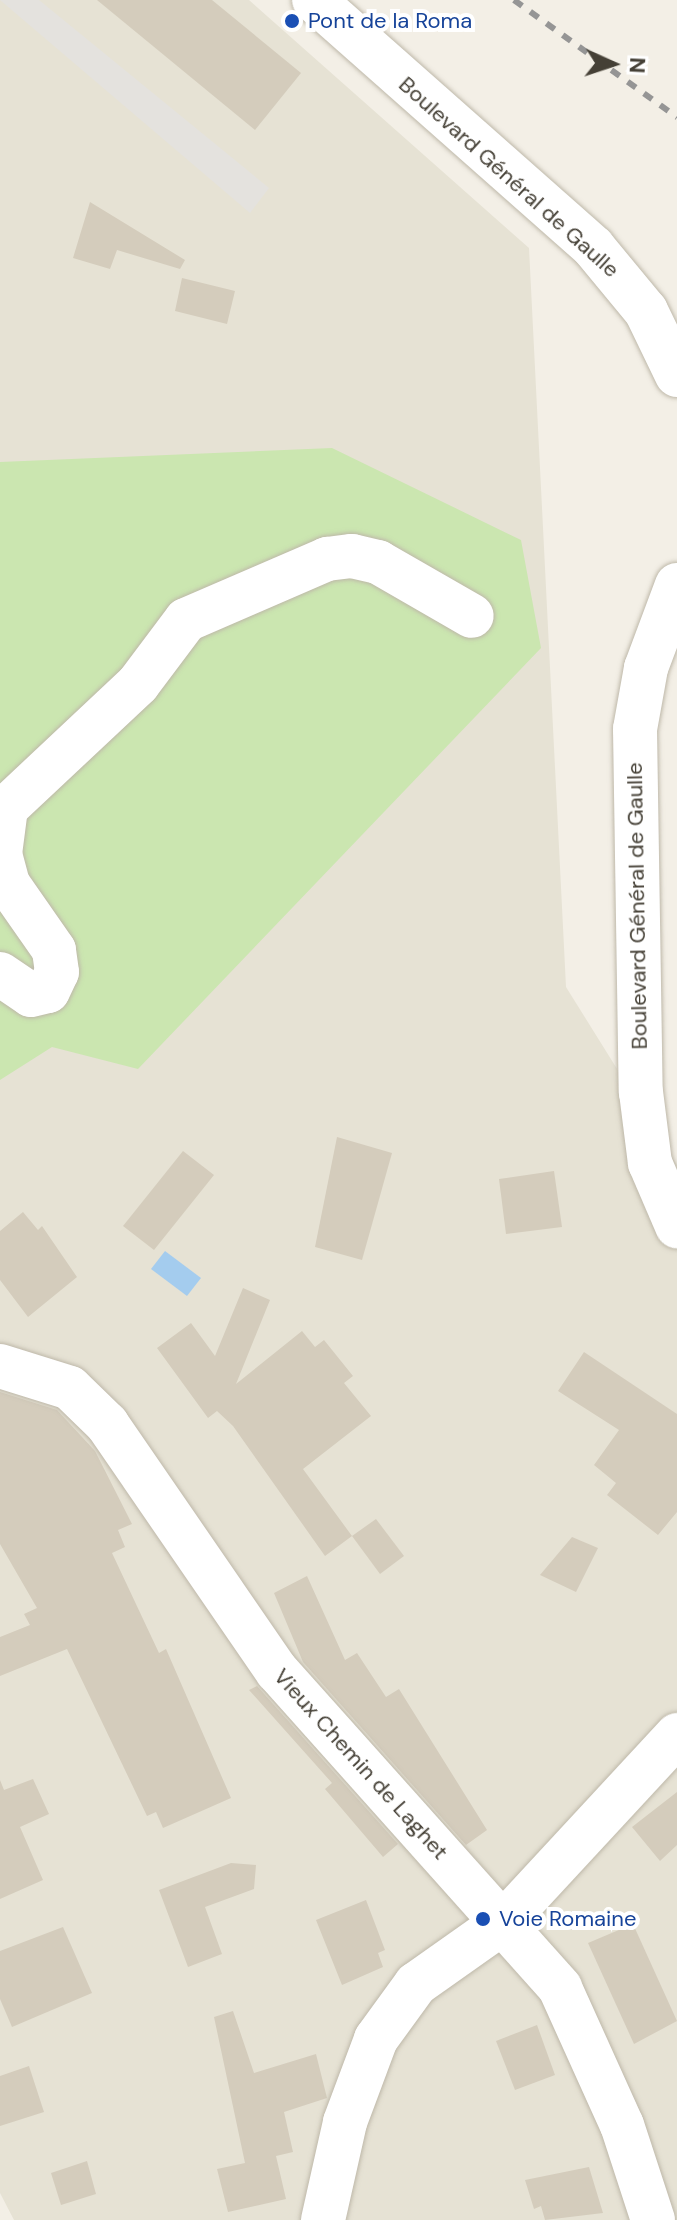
<!DOCTYPE html>
<meta charset="utf-8">
<style>
body{margin:0}
#map{position:relative;width:677px;height:2220px;overflow:hidden;background:#f3efe6;font-family:"DM Sans",sans-serif}
div>[style]{position:absolute}
.residential>*{inset:0;background:#e6e2d4}
.green>*{inset:0;background:#cbe6b0}
.parking>*{inset:0;background:#e4e2de}
.water>*{inset:0;background:#a4ccee}
.building>*{inset:0;background:#d4ccbc}
.roads{filter:drop-shadow(0 0 2px #beb8a9) drop-shadow(0 0 2px #beb8a9)}
.minor>*{height:44px;margin:-22px;padding:0 22px;transform-origin:22px;border-radius:22px;background:#fff}
.rail>*{height:6px;margin-top:-3px;transform-origin:0;background:repeating-linear-gradient(90deg,#959595 0 10px,transparent 0 20px)}
.dots>*{width:22px;height:22px;translate:-50% -50%;box-sizing:border-box;border:4px solid #fff;border-radius:50%}
span{translate:-50% -50%;white-space:nowrap;text-align:center;line-height:1.15;-webkit-text-stroke:8px #fff;paint-order:stroke}
.transit-label{font-size:22px;color:#164399}
.left{translate:0 -50%;text-align:left}
.street-label{font-size:22px;color:#454036}
.north{position:absolute;left:573px;top:24px;width:80px;height:80px;-webkit-text-stroke:6px #fff;paint-order:stroke;rotate:93deg;font-size:22px;font-weight:700;line-height:32px;text-align:center;color:#454036}
.north::after{content:'';display:block;margin:auto;width:28px;height:36px;background:#454036;clip-path:polygon(50% 0,100% 100%,50% 72%,0 100%)}
</style>
<div id="map">
<div class="residential">
<i style="clip-path:polygon(0 0,249px 0,529px 248px,566px 987px,677px 1165px,677px 2220px,14px 2220px,0 2193px)"></i>
</div>
<div class="green">
<i style="clip-path:polygon(332px 448px,521px 540px,541px 648px,138px 1069px,52px 1047px,0 1080px,0 462px)"></i>
</div>
<div class="parking">
<i style="clip-path:polygon(0 0,39px 0,269px 188px,250px 213px)"></i>
</div>
<div class="water">
<i style="clip-path:polygon(165px 1251px,201px 1278px,187px 1296px,151px 1269px)"></i>
</div>
<div class="building">
<i style="clip-path:polygon(97px 0,212px 0,301px 73px,255px 130px)"></i>
<i style="clip-path:polygon(90px 202px,185px 260px,180px 269px,117px 250px,110px 269px,73px 258px)"></i>
<i style="clip-path:polygon(182px 278px,235px 291px,227px 324px,175px 311px)"></i>
<i style="clip-path:polygon(337px 1137px,392px 1153px,362px 1260px,315px 1247px)"></i>
<i style="clip-path:polygon(183px 1151px,214px 1175px,154px 1250px,123px 1226px)"></i>
<i style="clip-path:polygon(554px 1171px,562px 1227px,506px 1234px,499px 1179px)"></i>
<i style="clip-path:polygon(23px 1212px,38px 1230px,42px 1226px,77px 1277px,28px 1317px,0 1280px,0 1231px)"></i>
<i style="clip-path:polygon(243px 1288px,270px 1300px,236px 1384px,302px 1331px,315px 1347px,324px 1340px,353px 1376px,344px 1383px,371px 1416px,303px 1469px,352px 1536px,325px 1556px,233px 1426px,217px 1411px,208px 1418px,157px 1348px,191px 1323px,215px 1356px)"></i>
<i style="clip-path:polygon(584px 1352px,677px 1414px,677px 1512px,658px 1535px,607px 1495px,616px 1483px,594px 1465px,619px 1430px,558px 1391px)"></i>
<i style="clip-path:polygon(0 1392px,57px 1410px,95px 1451px,132px 1524px,118px 1530px,125px 1547px,112px 1553px,159px 1653px,166px 1649px,231px 1798px,163px 1828px,156px 1812px,147px 1816px,67px 1649px,0 1676px,0 1637px,30px 1625px,24px 1614px,37px 1608px,0 1544px)"></i>
<i style="clip-path:polygon(376px 1519px,404px 1556px,380px 1574px,352px 1536px)"></i>
<i style="clip-path:polygon(572px 1537px,598px 1548px,576px 1592px,540px 1575px)"></i>
<i style="clip-path:polygon(307px 1576px,345px 1660px,357px 1653px,386px 1697px,399px 1689px,487px 1830px,466px 1845px,303px 1662px,274px 1593px)"></i>
<i style="clip-path:polygon(257px 1686px,398px 1844px,383px 1857px,325px 1789px,332px 1783px,249px 1690px)"></i>
<i style="clip-path:polygon(33px 1779px,49px 1814px,20px 1827px,43px 1880px,0 1899px,0 1780px,4px 1790px)"></i>
<i style="clip-path:polygon(677px 1792px,677px 1845px,660px 1861px,632px 1827px)"></i>
<i style="clip-path:polygon(231px 1863px,256px 1865px,254px 1889px,205px 1907px,222px 1954px,188px 1967px,159px 1890px)"></i>
<i style="clip-path:polygon(366px 1900px,385px 1950px,378px 1953px,383px 1967px,342px 1985px,316px 1920px)"></i>
<i style="clip-path:polygon(633px 1924px,677px 2021px,634px 2044px,588px 1943px)"></i>
<i style="clip-path:polygon(63px 1927px,92px 1993px,12px 2027px,0 1999px,0 1951px)"></i>
<i style="clip-path:polygon(233px 2011px,254px 2073px,316px 2054px,327px 2098px,284px 2112px,293px 2152px,276px 2156px,286px 2199px,228px 2212px,217px 2169px,245px 2163px,214px 2017px)"></i>
<i style="clip-path:polygon(537px 2025px,555px 2075px,515px 2090px,496px 2041px)"></i>
<i style="clip-path:polygon(29px 2066px,44px 2112px,0 2126px,0 2076px)"></i>
<i style="clip-path:polygon(87px 2161px,96px 2194px,61px 2205px,51px 2173px)"></i>
<i style="clip-path:polygon(589px 2167px,603px 2213px,545px 2220px,541px 2206px,534px 2209px,525px 2180px)"></i>
</div>
<div class="roads">
<div class="minor">
<i style="left:314px;top:0;width:373px;rotate:41.5deg"></i>
<i style="left:593px;top:247px;width:83px;rotate:50.4deg"></i>
<i style="left:646px;top:311px;width:71px;rotate:64.2deg"></i>
<i style="left:677px;top:585px;width:89px;rotate:110.5deg"></i>
<i style="left:646px;top:668px;width:62px;rotate:100.2deg"></i>
<i style="left:635px;top:729px;width:363px;rotate:89.1deg"></i>
<i style="left:641px;top:1092px;width:72px;rotate:82.8deg"></i>
<i style="left:650px;top:1163px;width:69px;rotate:66.8deg"></i>
<i style="left:0;top:974px;width:37px;rotate:34deg"></i>
<i style="left:31px;top:995px;width:17px;rotate:-13deg"></i>
<i style="left:48px;top:991px;width:21px;rotate:-65deg"></i>
<i style="left:57px;top:972px;width:22px;rotate:-98deg"></i>
<i style="left:54px;top:950px;width:80px;rotate:-124.9deg"></i>
<i style="left:8px;top:884px;width:31px;rotate:-105deg"></i>
<i style="left:0;top:854px;width:46px;rotate:-82.6deg"></i>
<i style="left:6px;top:808px;width:181px;rotate:-43.2deg"></i>
<i style="left:138px;top:684px;width:80px;rotate:-53.1deg"></i>
<i style="left:186px;top:620px;width:154px;rotate:-23.4deg"></i>
<i style="left:327px;top:559px;width:25px;rotate:-7deg"></i>
<i style="left:352px;top:556px;width:27px;rotate:13deg"></i>
<i style="left:378px;top:562px;width:108px;rotate:29.9deg"></i>
<i style="left:0;top:1366px;width:73px;rotate:17.4deg"></i>
<i style="left:70px;top:1388px;width:52px;rotate:44.2deg"></i>
<i style="left:107px;top:1424px;width:300px;rotate:55.5deg"></i>
<i style="left:277px;top:1671px;width:425px;rotate:48.2deg"></i>
<i style="left:560px;top:1988px;width:150px;rotate:65.7deg"></i>
<i style="left:622px;top:2125px;width:100px;rotate:71.9deg"></i>
<i style="left:323px;top:2220px;width:100px;rotate:-77.3deg"></i>
<i style="left:345px;top:2122px;width:89px;rotate:-69.5deg"></i>
<i style="left:376px;top:2039px;width:68px;rotate:-54deg"></i>
<i style="left:416px;top:1984px;width:108px;rotate:-35.2deg"></i>
<i style="left:504px;top:1922px;width:255px;rotate:-47.2deg"></i>
</div>
</div>
<div class="rail">
<i style="left:514px;top:0;width:201px;rotate:35.7deg"></i>
</div>
<div class="dots">
<i style="left:292px;top:21px;background:#1a4fb4"></i>
<i style="left:483px;top:1919px;background:#1a4fb4"></i>
</div>
<div class="transit-label">
<span class="left" style="left:308px;top:21px">Pont de la Roma</span>
<span class="left" style="left:499px;top:1919px">Voie Romaine</span>
</div>
<div class="street-label">
<span style="left:509px;top:177px;rotate:42deg">Boulevard Général de Gaulle</span>
<span style="left:637px;top:906px;rotate:-91deg">Boulevard Général de Gaulle</span>
<span style="left:361px;top:1764px;rotate:48deg">Vieux Chemin de Laghet</span>
</div>
<div class="north">N</div>
</div>
